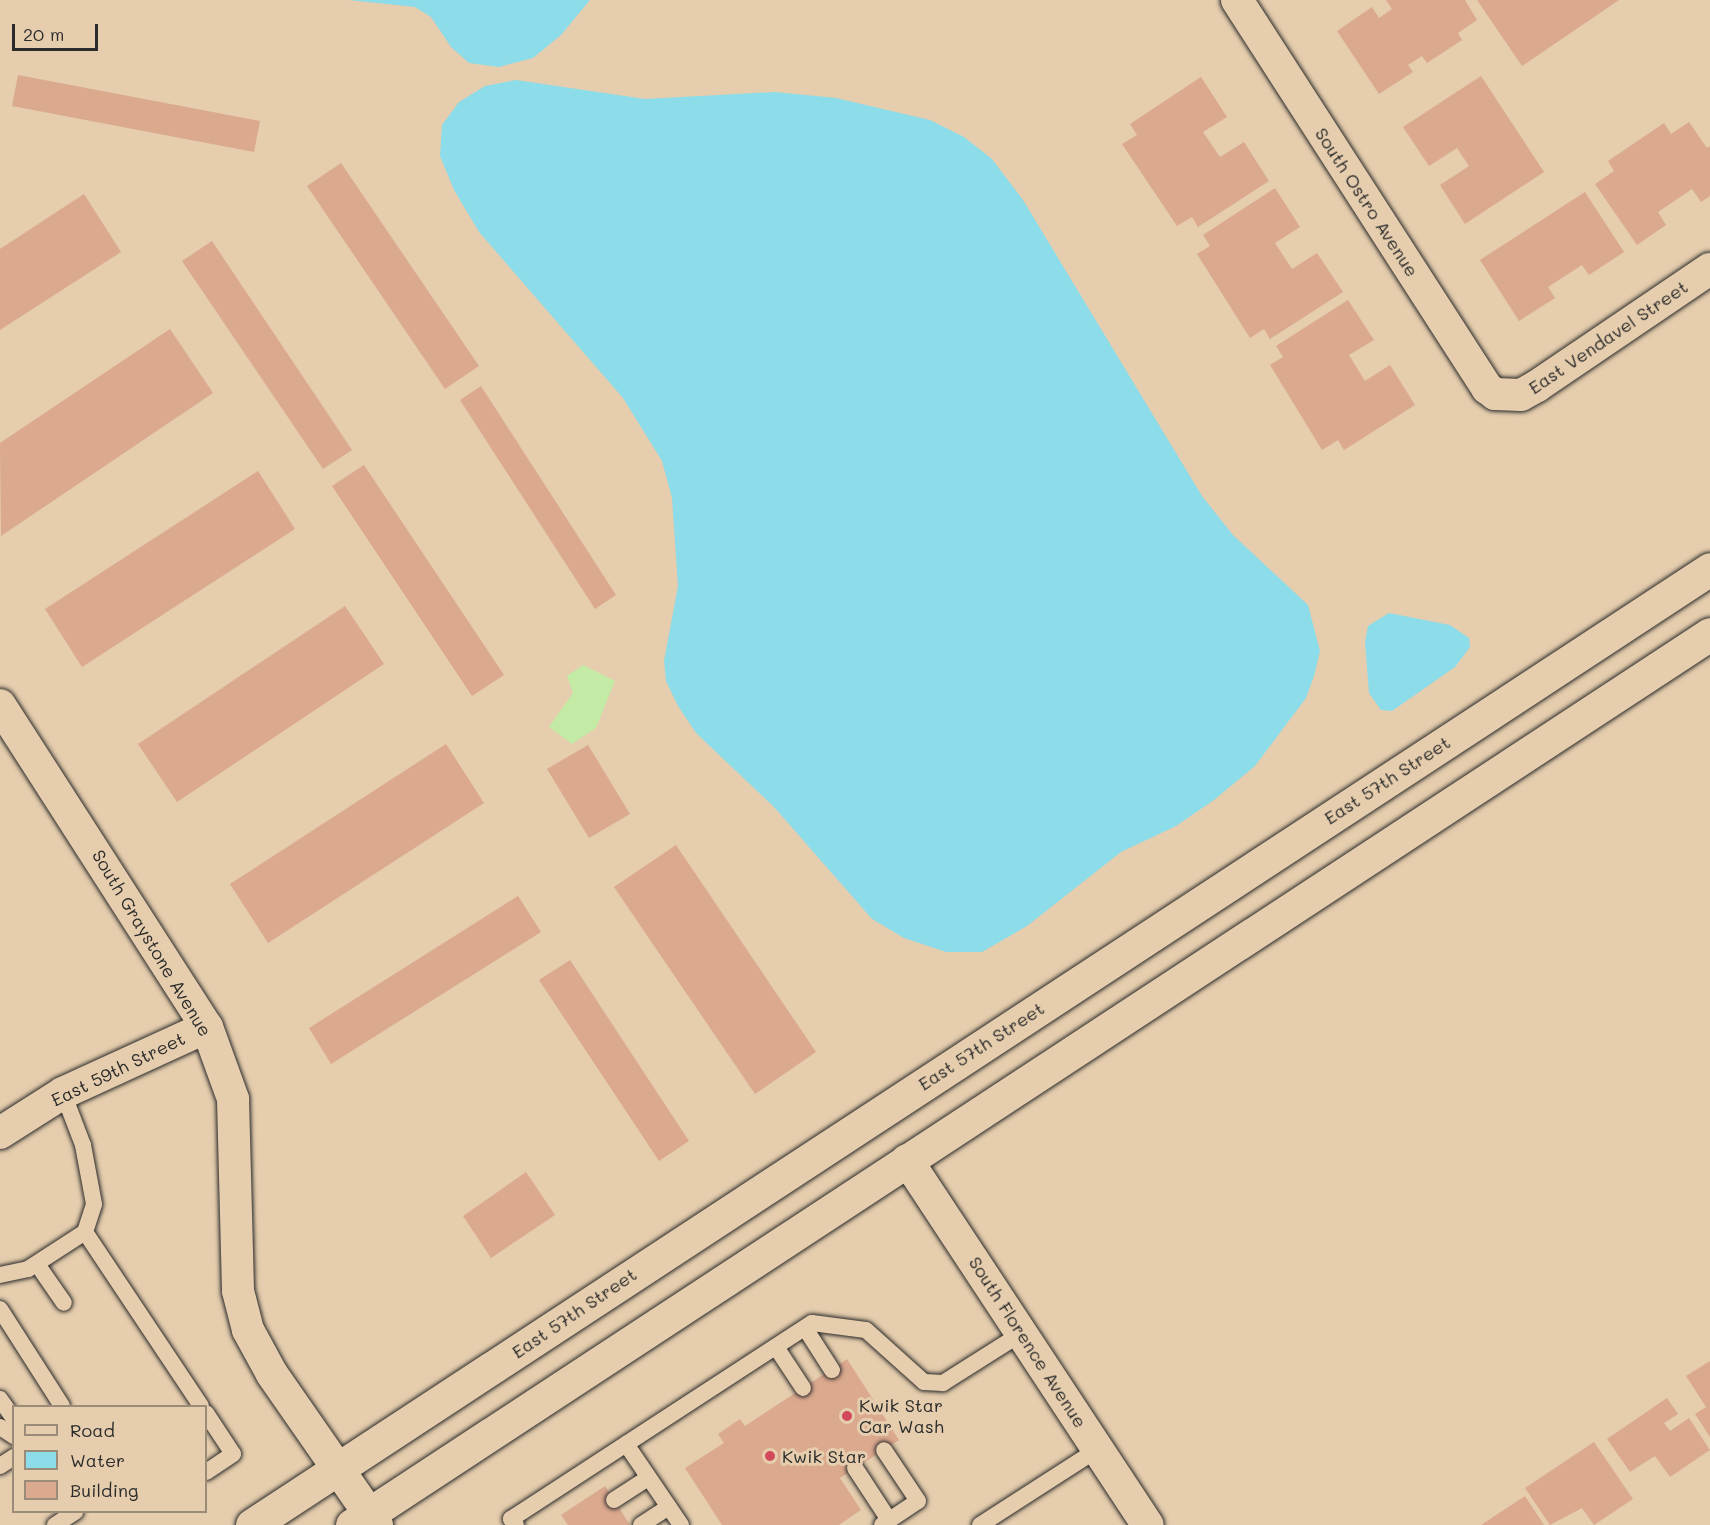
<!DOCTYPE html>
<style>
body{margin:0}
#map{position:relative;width:1710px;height:1525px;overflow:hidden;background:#e5cdad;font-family:Mali,sans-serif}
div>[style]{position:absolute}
.green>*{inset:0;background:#c3eba6}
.water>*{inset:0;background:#8cdce9}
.building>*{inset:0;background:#dba98e}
.roads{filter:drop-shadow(0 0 2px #2b2b2b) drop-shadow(0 0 2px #2b2b2b)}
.lane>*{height:16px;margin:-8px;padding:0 8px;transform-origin:8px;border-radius:8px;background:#e5cdad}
.street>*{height:32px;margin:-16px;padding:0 16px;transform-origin:16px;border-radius:16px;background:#e5cdad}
.secondary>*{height:33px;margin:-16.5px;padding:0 16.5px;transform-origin:16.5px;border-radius:16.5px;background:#e5cdad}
.dots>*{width:16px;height:16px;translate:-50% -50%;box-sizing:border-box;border:3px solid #e5cdad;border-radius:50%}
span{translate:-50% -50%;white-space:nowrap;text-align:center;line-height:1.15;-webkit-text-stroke:6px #e5cdad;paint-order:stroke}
.street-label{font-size:18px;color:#2b2b2b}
.poi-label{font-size:18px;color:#2b2b2b}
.left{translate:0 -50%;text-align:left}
.legend{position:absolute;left:12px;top:1405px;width:195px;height:108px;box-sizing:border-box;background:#e5cdad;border:2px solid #9b8c79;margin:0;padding:8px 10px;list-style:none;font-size:18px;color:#2b2b2b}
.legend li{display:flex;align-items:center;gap:12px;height:30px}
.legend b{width:30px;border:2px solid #9b8c79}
.scale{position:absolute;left:12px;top:24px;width:86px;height:27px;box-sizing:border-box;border:3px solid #2b2b2b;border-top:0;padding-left:8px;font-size:18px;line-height:21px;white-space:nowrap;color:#2b2b2b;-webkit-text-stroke:4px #e5cdad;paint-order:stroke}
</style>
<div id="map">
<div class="green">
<i style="clip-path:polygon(583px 665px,615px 681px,596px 728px,572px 744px,549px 727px,573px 693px,567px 676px)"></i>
</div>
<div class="water">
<i style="clip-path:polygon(349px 0,590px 0,561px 35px,533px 58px,499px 67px,469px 63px,451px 47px,431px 17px,415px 7px)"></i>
<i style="clip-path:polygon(516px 80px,645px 99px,775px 92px,836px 98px,930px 120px,964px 137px,992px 159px,1023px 200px,1202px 496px,1233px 535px,1308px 605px,1320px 651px,1314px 676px,1306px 698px,1255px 766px,1214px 800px,1176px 826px,1121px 852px,1027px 926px,982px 952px,946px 952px,904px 938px,872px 919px,774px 807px,696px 733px,678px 706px,666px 681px,664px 661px,678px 586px,672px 498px,662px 461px,623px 398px,479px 232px,454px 190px,440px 156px,442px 125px,459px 102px,485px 86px)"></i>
<i style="clip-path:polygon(1389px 613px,1450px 625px,1469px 638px,1470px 647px,1455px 667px,1392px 711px,1381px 710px,1369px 693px,1365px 642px,1368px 626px)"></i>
</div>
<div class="building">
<i style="clip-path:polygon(1386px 0,1465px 0,1477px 20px,1458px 33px,1462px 40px,1427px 63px,1422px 56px,1408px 65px,1413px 72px,1379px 94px,1337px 31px,1372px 7px,1379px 18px,1392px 9px)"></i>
<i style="clip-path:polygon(1477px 0,1619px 0,1522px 66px)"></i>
<i style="clip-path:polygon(18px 75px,260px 121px,254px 152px,12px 106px)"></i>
<i style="clip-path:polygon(1481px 76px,1544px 172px,1465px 224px,1440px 185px,1469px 166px,1457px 148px,1429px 166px,1403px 127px)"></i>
<i style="clip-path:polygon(1201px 77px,1227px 117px,1203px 132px,1220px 157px,1244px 142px,1269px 181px,1198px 227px,1192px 217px,1177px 226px,1122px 144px,1137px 135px,1130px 124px)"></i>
<i style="clip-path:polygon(1689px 122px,1707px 148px,1710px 146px,1710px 196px,1701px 202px,1692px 189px,1658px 212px,1666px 225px,1637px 245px,1595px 184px,1614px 171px,1608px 161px,1664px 123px,1671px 134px)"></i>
<i style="clip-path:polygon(341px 163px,479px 366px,445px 389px,307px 186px)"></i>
<i style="clip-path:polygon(1275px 188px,1300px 227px,1275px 243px,1292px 269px,1317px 253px,1343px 292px,1270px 339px,1264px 329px,1250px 338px,1197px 254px,1210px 246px,1203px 235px)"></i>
<i style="clip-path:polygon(1585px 192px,1624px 252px,1589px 275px,1582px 265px,1548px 287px,1555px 298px,1519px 321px,1480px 260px)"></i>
<i style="clip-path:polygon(84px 194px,121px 252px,0 330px,0 249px)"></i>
<i style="clip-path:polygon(212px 241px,352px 450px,323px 469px,182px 261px)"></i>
<i style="clip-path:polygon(1348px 300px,1374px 340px,1349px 355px,1365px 381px,1390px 365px,1415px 405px,1344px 450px,1338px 440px,1322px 450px,1270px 365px,1283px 357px,1276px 346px)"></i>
<i style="clip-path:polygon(170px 329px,213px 393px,1px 536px,0 443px)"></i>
<i style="clip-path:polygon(481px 386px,616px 595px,595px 609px,460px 400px)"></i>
<i style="clip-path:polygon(364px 465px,504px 675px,472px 696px,332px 486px)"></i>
<i style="clip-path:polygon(258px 471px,295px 529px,82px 667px,45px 609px)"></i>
<i style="clip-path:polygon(345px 606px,384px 664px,177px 802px,138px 744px)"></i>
<i style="clip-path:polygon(446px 744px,484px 803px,268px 943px,230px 884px)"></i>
<i style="clip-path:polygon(588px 745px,630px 814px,589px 838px,547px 769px)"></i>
<i style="clip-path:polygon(676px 845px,816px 1052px,755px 1094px,614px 887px)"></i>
<i style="clip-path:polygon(518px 896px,541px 932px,331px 1064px,309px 1028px)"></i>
<i style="clip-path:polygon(570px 960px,689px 1141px,659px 1161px,539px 980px)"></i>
<i style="clip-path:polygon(526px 1172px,555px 1215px,491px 1258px,463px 1216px)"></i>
<i style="clip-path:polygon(847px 1359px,899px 1440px,840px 1478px,861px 1510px,839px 1525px,722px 1525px,685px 1468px,724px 1443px,718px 1434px,740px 1419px,745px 1426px)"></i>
<i style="clip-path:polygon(1710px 1361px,1710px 1437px,1695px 1414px,1706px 1407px,1686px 1376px)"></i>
<i style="clip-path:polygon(1667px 1398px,1678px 1414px,1664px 1423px,1670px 1431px,1689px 1418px,1710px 1450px,1670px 1477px,1655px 1456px,1630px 1472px,1607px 1439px)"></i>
<i style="clip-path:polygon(1594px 1442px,1633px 1499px,1594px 1525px,1582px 1508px,1550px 1525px,1525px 1488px)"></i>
<i style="clip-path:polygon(605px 1486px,630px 1525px,568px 1525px,561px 1515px)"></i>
<i style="clip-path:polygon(1525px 1496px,1544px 1525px,1481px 1525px)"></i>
</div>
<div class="roads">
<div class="lane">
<i style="left:85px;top:1232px;width:209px;rotate:56.3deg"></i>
<i style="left:37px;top:1264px;width:47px;rotate:55.3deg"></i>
<i style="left:0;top:1275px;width:29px;rotate:-12deg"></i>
<i style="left:28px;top:1269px;width:68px;rotate:-33deg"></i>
<i style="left:85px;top:1232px;width:29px;rotate:-72deg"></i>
<i style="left:94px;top:1204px;width:60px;rotate:-100.6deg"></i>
<i style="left:83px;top:1145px;width:56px;rotate:-111deg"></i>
<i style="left:0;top:1309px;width:115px;rotate:57.4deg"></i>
<i style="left:805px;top:1328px;width:50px;rotate:57.3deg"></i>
<i style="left:776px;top:1347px;width:49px;rotate:56.6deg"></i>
<i style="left:0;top:1399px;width:24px;rotate:55deg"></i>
<i style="left:206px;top:1413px;width:49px;rotate:56.6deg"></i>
<i style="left:233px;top:1454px;width:32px;rotate:146deg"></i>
<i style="left:0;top:1427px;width:17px;rotate:33deg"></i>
<i style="left:626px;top:1444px;width:98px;rotate:55.8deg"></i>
<i style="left:0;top:1466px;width:17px;rotate:-33deg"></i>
<i style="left:855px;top:1468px;width:62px;rotate:56.8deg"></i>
<i style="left:614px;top:1500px;width:40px;rotate:-32.9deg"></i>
<i style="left:55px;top:1525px;width:24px;rotate:-33deg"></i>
<i style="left:516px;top:1525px;width:8px;rotate:-130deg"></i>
<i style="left:511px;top:1519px;width:359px;rotate:-33.1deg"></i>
<i style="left:812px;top:1323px;width:54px;rotate:7.4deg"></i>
<i style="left:866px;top:1330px;width:78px;rotate:41.9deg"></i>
<i style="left:924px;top:1382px;width:19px;rotate:3deg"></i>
<i style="left:943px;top:1383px;width:93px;rotate:-32.3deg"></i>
<i style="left:641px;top:1525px;width:33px;rotate:-33deg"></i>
<i style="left:882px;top:1525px;width:43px;rotate:-33.7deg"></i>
<i style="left:918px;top:1501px;width:61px;rotate:-123.7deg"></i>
<i style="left:980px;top:1525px;width:140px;rotate:-32.8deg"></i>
</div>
<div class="street">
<i style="left:1237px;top:0;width:462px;rotate:57.2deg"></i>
<i style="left:1487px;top:388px;width:10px;rotate:37deg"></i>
<i style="left:1495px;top:394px;width:26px;rotate:2deg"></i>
<i style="left:1521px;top:395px;width:18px;rotate:-29deg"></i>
<i style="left:1537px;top:386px;width:209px;rotate:-34.1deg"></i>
<i style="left:0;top:705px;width:383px;rotate:57.3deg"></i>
<i style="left:207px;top:1027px;width:77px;rotate:70.1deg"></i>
<i style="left:233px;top:1099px;width:192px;rotate:88.5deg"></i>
<i style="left:238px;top:1291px;width:40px;rotate:75.6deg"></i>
<i style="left:248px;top:1330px;width:50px;rotate:61.4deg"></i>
<i style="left:272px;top:1374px;width:184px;rotate:55.2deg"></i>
<i style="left:0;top:1133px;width:75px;rotate:-32.4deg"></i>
<i style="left:63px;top:1093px;width:158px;rotate:-24.6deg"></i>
<i style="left:907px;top:1160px;width:437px;rotate:56.6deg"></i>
</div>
<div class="secondary">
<i style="left:252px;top:1525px;width:1743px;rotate:-33.25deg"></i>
<i style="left:352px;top:1525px;width:1624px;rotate:-33.27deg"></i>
</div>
</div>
<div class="dots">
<i style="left:847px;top:1416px;background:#d1495b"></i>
<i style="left:770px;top:1456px;background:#d1495b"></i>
</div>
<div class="street-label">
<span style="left:1367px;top:202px;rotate:57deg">South Ostro Avenue</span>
<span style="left:1608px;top:337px;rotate:-34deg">East Vendavel Street</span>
<span style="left:1387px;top:780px;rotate:-33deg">East 57th Street</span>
<span style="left:152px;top:943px;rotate:59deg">South Graystone Avenue</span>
<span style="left:981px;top:1046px;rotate:-33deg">East 57th Street</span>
<span style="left:118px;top:1069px;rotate:-26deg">East 59th Street</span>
<span style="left:574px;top:1313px;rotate:-34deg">East 57th Street</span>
<span style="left:1028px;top:1342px;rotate:57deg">South Florence Avenue</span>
</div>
<div class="poi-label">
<span class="left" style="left:859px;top:1416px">Kwik Star<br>Car Wash</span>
<span class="left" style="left:782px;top:1456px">Kwik Star</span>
</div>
<ul class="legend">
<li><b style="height:8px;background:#e5cdad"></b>Road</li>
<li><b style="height:16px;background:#8cdce9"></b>Water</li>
<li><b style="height:16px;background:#dba98e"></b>Building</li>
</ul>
<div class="scale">20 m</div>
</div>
